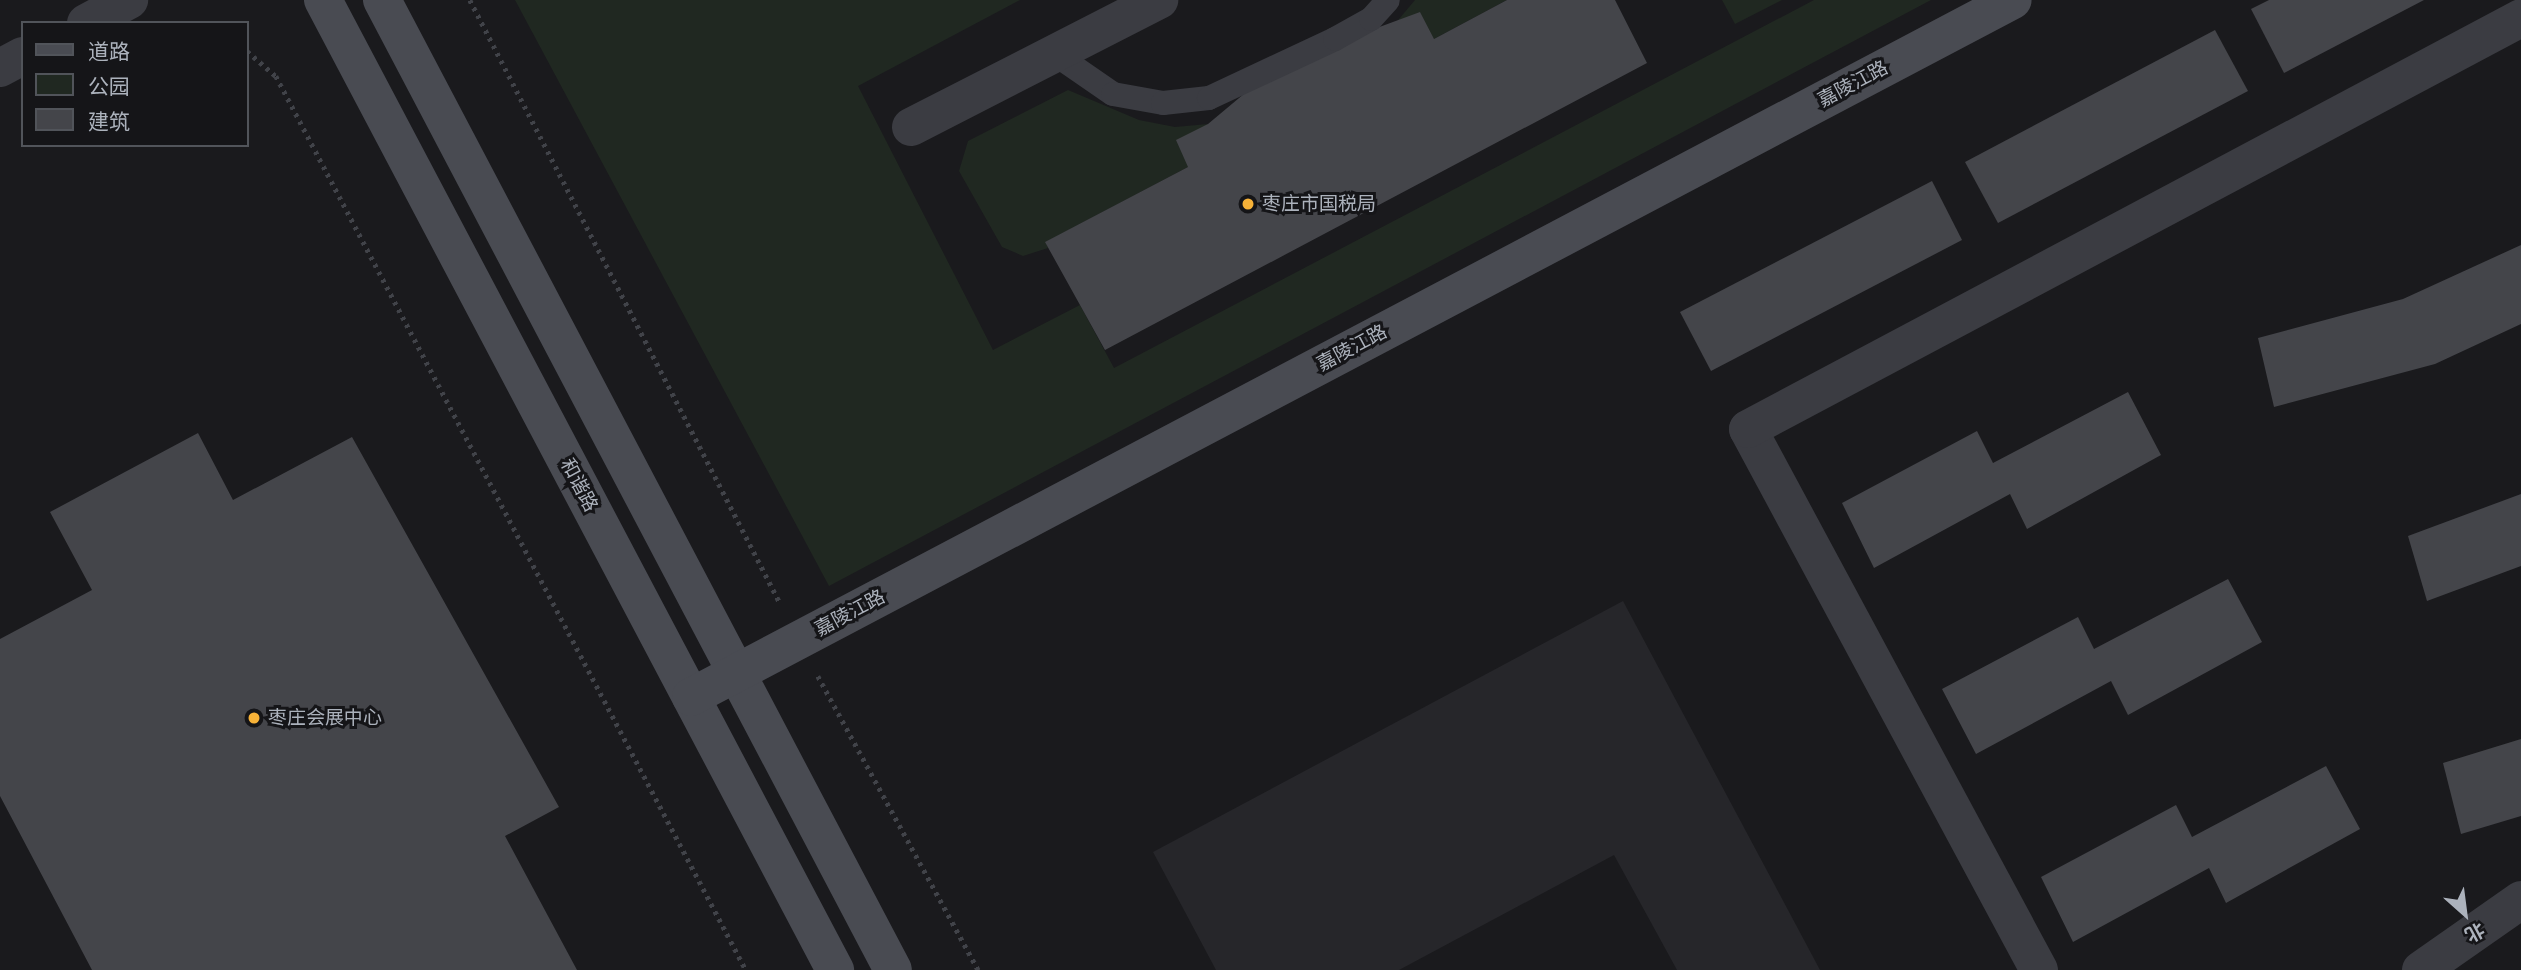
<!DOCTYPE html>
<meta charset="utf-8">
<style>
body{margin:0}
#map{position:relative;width:2521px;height:970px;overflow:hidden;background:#1a1a1d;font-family:Raleway,"Noto Sans SC",sans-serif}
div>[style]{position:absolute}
.built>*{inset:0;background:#26262a}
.green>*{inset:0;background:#202821}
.building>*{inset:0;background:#44454a}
.path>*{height:4.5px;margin-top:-2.25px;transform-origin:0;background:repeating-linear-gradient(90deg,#414349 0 3.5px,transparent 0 8.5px)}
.lane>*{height:24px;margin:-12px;padding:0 12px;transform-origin:12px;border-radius:12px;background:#3b3c42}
.street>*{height:38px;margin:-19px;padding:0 19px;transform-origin:19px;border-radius:19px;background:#3b3c42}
.secondary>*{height:38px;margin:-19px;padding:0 19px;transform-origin:19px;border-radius:19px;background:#494b52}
.dots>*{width:19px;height:19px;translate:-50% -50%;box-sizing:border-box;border:4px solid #151518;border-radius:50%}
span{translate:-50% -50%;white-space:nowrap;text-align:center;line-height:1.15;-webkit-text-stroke:6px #151518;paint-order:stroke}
.street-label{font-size:19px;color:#acb2bc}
.poi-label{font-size:19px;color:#acb2bc}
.left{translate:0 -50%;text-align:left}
.legend{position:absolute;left:21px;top:21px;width:228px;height:126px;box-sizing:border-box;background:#151518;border:2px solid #51545a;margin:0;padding:9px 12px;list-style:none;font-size:21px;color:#acb2bc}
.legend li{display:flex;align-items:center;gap:14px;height:35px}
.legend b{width:35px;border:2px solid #51545a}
.north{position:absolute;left:2430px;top:879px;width:70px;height:70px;-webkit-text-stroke:5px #151518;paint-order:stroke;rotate:152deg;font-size:19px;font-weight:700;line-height:28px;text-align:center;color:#acb2bc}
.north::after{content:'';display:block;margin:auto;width:24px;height:32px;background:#acb2bc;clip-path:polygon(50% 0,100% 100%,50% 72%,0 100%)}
</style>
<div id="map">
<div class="built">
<i style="clip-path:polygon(1623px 601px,1820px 970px,1677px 970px,1614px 855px,1399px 970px,1216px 970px,1153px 852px)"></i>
</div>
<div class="green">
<i style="clip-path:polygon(515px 0,1020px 0,858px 86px,993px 350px,1080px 305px,1114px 368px,1814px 0,1931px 0,829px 586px)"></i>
<i style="clip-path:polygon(1415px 0,1507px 0,1434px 39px,1394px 25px)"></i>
<i style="clip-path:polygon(1722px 0,1782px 0,1735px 24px)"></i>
<i style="clip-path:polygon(1068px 90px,1139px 120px,1175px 127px,1208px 124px,1188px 167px,1046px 242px,1048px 248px,1023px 256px,1002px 247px,959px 171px,968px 141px)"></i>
</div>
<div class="building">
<i style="clip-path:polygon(1507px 0,1615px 0,1647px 63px,1105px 350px,1045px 242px,1188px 167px,1176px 140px,1208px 124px,1257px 83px,1328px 46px,1420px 12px,1434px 39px)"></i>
<i style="clip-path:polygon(2269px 0,2424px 0,2284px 73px,2251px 9px)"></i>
<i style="clip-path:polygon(2215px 30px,2248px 91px,1998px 223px,1965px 162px)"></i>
<i style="clip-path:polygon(1932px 181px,1962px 240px,1711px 371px,1680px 312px)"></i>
<i style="clip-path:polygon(2521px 245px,2521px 324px,2435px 364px,2274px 407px,2258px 338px,2403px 299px)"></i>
<i style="clip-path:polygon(2128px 392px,2161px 455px,2027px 529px,2010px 494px,1874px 568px,1842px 503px,1977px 431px,1993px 463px)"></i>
<i style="clip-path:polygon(198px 433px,233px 500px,352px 437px,559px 807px,505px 836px,577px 970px,92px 970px,0 796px,0 639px,92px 590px,50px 512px)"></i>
<i style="clip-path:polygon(2521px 494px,2521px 566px,2427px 601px,2408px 536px)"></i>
<i style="clip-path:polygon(2228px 579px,2262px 642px,2128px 715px,2111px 681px,1976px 754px,1942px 689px,2078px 617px,2094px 649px)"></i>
<i style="clip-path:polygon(2521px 739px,2521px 816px,2461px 834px,2443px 763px)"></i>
<i style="clip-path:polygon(2326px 766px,2360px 829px,2226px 903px,2209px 868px,2073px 942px,2041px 877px,2176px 805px,2192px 837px)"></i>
</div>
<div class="path">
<i style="left:470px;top:0;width:678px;rotate:62.79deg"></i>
<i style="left:247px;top:51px;width:38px;rotate:41deg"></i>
<i style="left:276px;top:76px;width:1010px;rotate:62.27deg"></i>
<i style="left:818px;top:676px;width:335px;rotate:61.4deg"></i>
</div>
<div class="lane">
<i style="left:1055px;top:54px;width:70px;rotate:34.6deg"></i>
<i style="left:1113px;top:94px;width:51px;rotate:10.2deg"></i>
<i style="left:1163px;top:103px;width:46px;rotate:-6.2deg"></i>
<i style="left:1209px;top:98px;width:139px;rotate:-25.1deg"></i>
<i style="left:1335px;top:39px;width:41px;rotate:-29.1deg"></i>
<i style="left:1371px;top:19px;width:25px;rotate:-48deg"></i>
</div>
<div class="street">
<i style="left:86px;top:23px;width:49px;rotate:-28.1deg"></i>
<i style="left:0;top:68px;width:26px;rotate:-28deg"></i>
<i style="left:911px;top:127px;width:279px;rotate:-27.1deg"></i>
<i style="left:2039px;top:970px;width:614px;rotate:-118.28deg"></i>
<i style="left:1748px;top:429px;width:875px;rotate:-28deg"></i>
<i style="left:2421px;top:970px;width:122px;rotate:-35deg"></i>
</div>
<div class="secondary">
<i style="left:323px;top:0;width:1097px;rotate:62.17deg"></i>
<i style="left:382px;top:0;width:1096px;rotate:62.22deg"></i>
<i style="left:691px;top:697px;width:1494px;rotate:-27.8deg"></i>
</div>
<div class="dots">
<i style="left:1248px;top:204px;background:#f7b238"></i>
<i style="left:254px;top:718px;background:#f7b238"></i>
</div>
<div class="street-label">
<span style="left:1853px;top:84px;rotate:-28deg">嘉陵江路</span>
<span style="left:1352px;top:348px;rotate:-28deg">嘉陵江路</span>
<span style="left:579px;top:485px;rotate:62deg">和谐路</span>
<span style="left:850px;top:613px;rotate:-28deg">嘉陵江路</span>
</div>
<div class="poi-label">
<span class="left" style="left:1262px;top:204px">枣庄市国税局</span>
<span class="left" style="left:268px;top:718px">枣庄会展中心</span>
</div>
<ul class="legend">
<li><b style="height:9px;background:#494b52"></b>道路</li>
<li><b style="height:19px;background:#202821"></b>公园</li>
<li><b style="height:19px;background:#44454a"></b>建筑</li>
</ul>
<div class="north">北</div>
</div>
